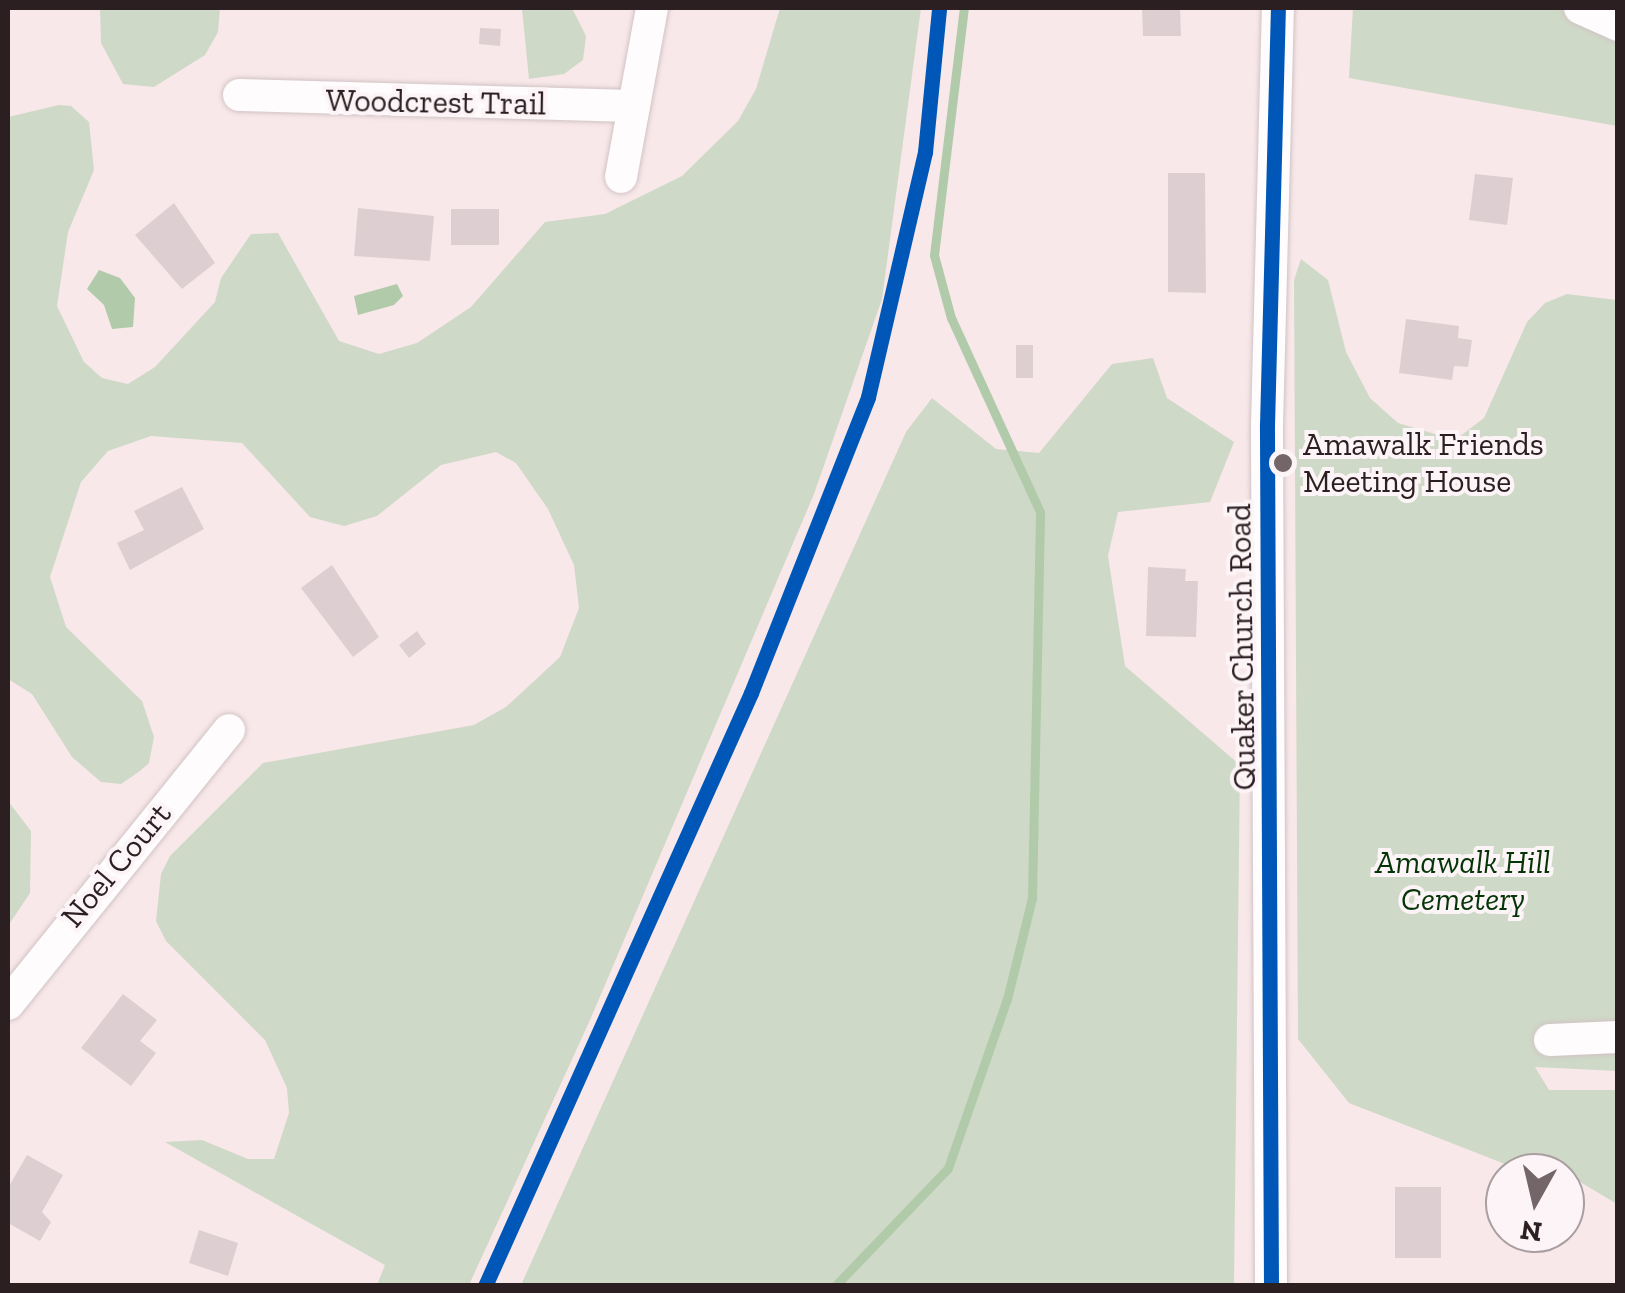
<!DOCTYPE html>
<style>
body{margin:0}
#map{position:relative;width:1625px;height:1293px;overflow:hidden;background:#f8e8ea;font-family:"Zilla Slab",serif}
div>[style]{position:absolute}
.green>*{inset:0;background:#cfd9c7}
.water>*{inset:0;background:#b1cbaa}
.stream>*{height:9px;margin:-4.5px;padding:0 4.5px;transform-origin:4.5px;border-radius:4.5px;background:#b1cbaa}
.building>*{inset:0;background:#ddcfd1}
.roads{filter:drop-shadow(0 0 2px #d1c3c5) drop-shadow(0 0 2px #d1c3c5)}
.minor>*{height:32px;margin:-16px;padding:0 16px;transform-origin:16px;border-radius:16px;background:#fefcfc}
.cycleway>*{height:15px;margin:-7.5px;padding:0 7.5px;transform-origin:7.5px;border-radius:7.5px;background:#0057b8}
.dots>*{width:28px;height:28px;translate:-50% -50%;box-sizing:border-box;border:5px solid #fcf4f6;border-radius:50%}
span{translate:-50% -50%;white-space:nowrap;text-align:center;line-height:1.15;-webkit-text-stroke:8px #fcf4f6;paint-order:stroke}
.street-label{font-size:32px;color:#2c1f22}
.poi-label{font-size:32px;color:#2c1f22}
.left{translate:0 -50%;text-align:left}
.park-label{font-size:32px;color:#053507;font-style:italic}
.frame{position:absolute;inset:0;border:10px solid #2c1f22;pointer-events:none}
.north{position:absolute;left:1485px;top:1153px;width:100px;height:100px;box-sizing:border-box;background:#fcf4f6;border:2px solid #a99fa1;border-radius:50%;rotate:188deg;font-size:28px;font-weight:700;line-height:40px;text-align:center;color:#2c1f22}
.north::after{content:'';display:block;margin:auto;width:35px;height:45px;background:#736568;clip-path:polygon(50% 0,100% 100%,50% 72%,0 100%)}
</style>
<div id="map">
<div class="green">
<i style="clip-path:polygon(100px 8px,220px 8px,218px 32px,205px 55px,154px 87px,123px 84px,101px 43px)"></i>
<i style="clip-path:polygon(780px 8px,921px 8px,882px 299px,814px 494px,590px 1020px,469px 1285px,377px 1285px,385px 1265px,165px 1142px,202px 1140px,248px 1159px,274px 1159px,289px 1113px,287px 1088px,265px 1040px,166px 941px,156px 921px,161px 874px,170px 856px,263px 763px,474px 725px,506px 707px,560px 657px,579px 608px,574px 565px,548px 509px,516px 463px,496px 452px,441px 465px,377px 516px,344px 526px,310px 517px,242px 443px,151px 436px,108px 451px,81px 482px,50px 577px,66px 627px,142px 701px,154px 737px,149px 763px,140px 771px,121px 784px,101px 782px,72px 757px,32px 694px,8px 679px,8px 117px,59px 105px,71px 106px,89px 122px,94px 170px,68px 232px,57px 306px,84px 362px,102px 378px,128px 384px,155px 367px,215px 302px,221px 278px,251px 234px,278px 233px,339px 341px,379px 354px,417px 343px,471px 307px,545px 222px,605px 214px,682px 176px,738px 121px,756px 89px)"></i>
<i style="clip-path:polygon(1353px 8px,1617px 8px,1617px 126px,1349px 78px)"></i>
<i style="clip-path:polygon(522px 9px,572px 8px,586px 36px,583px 60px,564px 74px,529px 79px)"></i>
<i style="clip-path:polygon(1301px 259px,1328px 280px,1346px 352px,1370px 398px,1398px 423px,1455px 440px,1484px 418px,1527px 322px,1545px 303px,1567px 294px,1617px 300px,1617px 1071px,1535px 1067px,1549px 1090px,1617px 1090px,1617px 1204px,1565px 1173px,1505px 1164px,1349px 1103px,1298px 1039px,1294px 280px)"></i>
<i style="clip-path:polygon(1153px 358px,1167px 398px,1234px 442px,1210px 502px,1118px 512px,1108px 556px,1125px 666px,1240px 765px,1234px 1285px,521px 1285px,906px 432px,932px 398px,996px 449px,1039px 453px,1112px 364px)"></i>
<i style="clip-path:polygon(8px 801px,31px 831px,30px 893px,8px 926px)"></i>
</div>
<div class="water">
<i style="clip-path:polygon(99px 270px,120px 278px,135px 298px,133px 327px,112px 329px,104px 305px,87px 289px)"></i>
<i style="clip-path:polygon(397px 284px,403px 296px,394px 305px,358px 315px,354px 296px)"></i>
</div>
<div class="stream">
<i style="left:835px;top:1286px;width:163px;rotate:-46.2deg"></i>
<i style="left:948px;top:1168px;width:179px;rotate:-70.8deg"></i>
<i style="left:1007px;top:999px;width:104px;rotate:-76.1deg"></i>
<i style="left:1032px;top:898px;width:386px;rotate:-88.8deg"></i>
<i style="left:1040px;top:512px;width:213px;rotate:-114.6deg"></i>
<i style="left:951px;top:318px;width:65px;rotate:-105.1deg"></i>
<i style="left:934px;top:255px;width:249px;rotate:-83.1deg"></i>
</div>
<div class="building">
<i style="clip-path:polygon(1142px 8px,1180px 8px,1181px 36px,1143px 36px)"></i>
<i style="clip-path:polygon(480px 28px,501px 29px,500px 46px,479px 44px)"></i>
<i style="clip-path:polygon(1168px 173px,1205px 173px,1206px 293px,1168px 292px)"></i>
<i style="clip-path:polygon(1475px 174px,1513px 178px,1507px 225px,1469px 220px)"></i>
<i style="clip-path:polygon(174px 203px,215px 263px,182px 289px,135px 235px)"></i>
<i style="clip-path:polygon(358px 208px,434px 216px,430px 261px,354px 256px)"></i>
<i style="clip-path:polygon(451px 209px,499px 209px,499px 245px,451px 245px)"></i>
<i style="clip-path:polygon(1406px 319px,1459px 326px,1458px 338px,1472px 340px,1468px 367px,1454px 366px,1452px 380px,1399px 373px)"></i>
<i style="clip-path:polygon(1016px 345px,1033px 345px,1033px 378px,1016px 378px)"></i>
<i style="clip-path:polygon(182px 487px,204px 529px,130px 570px,117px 543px,144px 530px,134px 511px)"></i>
<i style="clip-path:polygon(332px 565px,379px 637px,353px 657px,301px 588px)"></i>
<i style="clip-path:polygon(1148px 567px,1186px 569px,1185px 581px,1198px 581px,1196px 637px,1146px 636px)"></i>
<i style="clip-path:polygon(417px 631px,426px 644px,409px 658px,399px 645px)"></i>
<i style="clip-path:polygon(123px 994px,157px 1020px,140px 1041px,156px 1053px,131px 1086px,81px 1048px)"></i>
<i style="clip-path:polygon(27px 1155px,63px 1175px,42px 1212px,51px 1222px,40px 1241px,8px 1223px,8px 1188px)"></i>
<i style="clip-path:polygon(1395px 1187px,1441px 1187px,1441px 1258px,1395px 1258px)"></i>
<i style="clip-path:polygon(199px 1230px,238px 1243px,228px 1276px,189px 1263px)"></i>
</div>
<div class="roads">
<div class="minor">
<i style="left:1580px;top:8px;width:42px;rotate:24.1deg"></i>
<i style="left:239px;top:95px;width:395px;rotate:1.6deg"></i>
<i style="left:621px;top:177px;width:172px;rotate:-79.6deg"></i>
<i style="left:8px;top:1004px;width:352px;rotate:-51.1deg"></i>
<i style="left:1550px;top:1040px;width:68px;rotate:-2.5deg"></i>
<i style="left:1271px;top:1286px;width:861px;rotate:-90.27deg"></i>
<i style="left:1267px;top:425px;width:417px;rotate:-88.5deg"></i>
</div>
</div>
<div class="cycleway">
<i style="left:485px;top:1286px;width:650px;rotate:-65.84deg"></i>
<i style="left:751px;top:693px;width:318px;rotate:-68.4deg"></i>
<i style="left:868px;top:397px;width:252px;rotate:-76.9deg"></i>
<i style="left:925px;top:152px;width:145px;rotate:-84.4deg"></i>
<i style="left:1271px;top:1286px;width:861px;rotate:-90.27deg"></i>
<i style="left:1267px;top:425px;width:417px;rotate:-88.5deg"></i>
</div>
<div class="dots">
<i style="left:1283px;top:463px;background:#736568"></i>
</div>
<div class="street-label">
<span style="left:436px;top:102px;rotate:1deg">Woodcrest Trail</span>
<span style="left:1242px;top:647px;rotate:-91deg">Quaker Church Road</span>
<span style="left:116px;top:865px;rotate:-50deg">Noel Court</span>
</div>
<div class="poi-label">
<span class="left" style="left:1303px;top:463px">Amawalk Friends<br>Meeting House</span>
</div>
<div class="park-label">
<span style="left:1463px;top:881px">Amawalk Hill<br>Cemetery</span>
</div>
<div class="frame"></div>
<div class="north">N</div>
</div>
